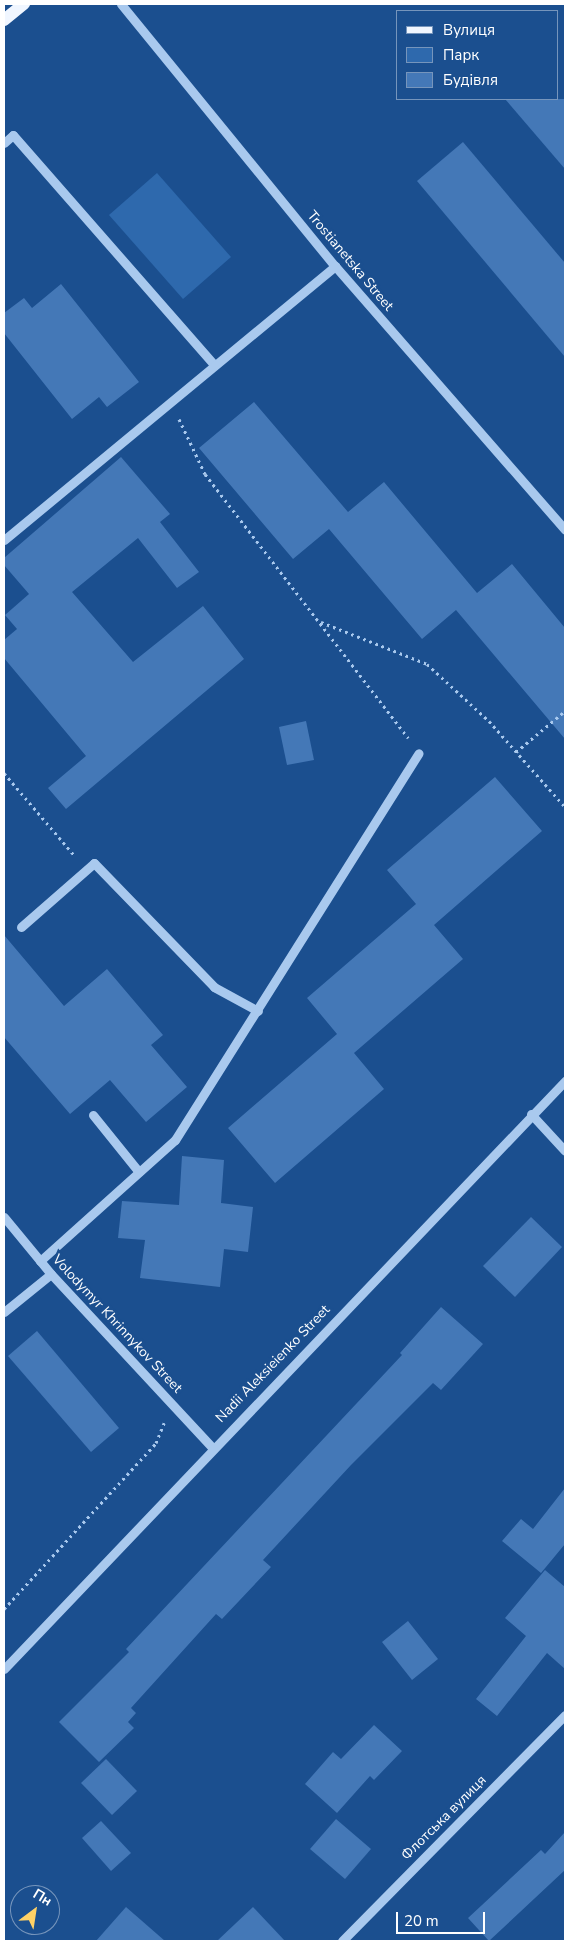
<!DOCTYPE html>
<meta charset="utf-8">
<style>
body{margin:0}
#map{position:relative;width:569px;height:1945px;overflow:hidden;background:#1b4f8f;font-family:"Nunito Sans",sans-serif}
div>[style]{position:absolute}
.green>*{inset:0;background:#2e69ad}
.building>*{inset:0;background:#4478b7}
.path>*{height:3px;margin-top:-1.5px;transform-origin:0;background:repeating-linear-gradient(90deg,#a9c9ee 0 2.5px,transparent 0 6.5px)}
.minor>*{height:9px;margin:-4.5px;padding:0 4.5px;transform-origin:4.5px;border-radius:4.5px;background:#a9c9ee}
.major>*{height:12px;margin:-6px;padding:0 6px;transform-origin:6px;border-radius:6px;background:#f0f6ff}
span{translate:-50% -50%;white-space:nowrap;text-align:center;line-height:1.15;-webkit-text-stroke:5px #1b4f8f;paint-order:stroke}
.street-label{font-size:14px;color:#fff}
.frame{position:absolute;inset:0;border:5px solid #fff;pointer-events:none}
.legend{position:absolute;left:396px;top:10px;width:162px;height:90px;box-sizing:border-box;background:#1b4f8f;border:1px solid #7695bc;margin:0;padding:6px 9px;list-style:none;font-size:15px;color:#fff}
.legend li{display:flex;align-items:center;gap:10px;height:25px}
.legend b{width:25px;border:1px solid #7695bc}
.north{position:absolute;left:10px;top:1885px;width:50px;height:50px;box-sizing:border-box;background:#1b4f8f;border:1px solid #7695bc;border-radius:50%;rotate:31deg;font-size:14px;font-weight:700;line-height:20px;text-align:center;color:#fff}
.north::after{content:'';display:block;margin:auto;width:18px;height:22px;background:#ffd166;clip-path:polygon(50% 0,100% 100%,50% 72%,0 100%)}
.scale{position:absolute;left:396px;top:1912px;width:89px;height:22px;box-sizing:border-box;border:2px solid #fff;border-top:0;padding-left:6px;font-size:15px;line-height:18px;white-space:nowrap;color:#fff;-webkit-text-stroke:4px #1b4f8f;paint-order:stroke}
</style>
<div id="map">
<div class="green">
<i style="clip-path:polygon(157px 173px,231px 257px,183px 299px,109px 215px)"></i>
</div>
<div class="building">
<i style="clip-path:polygon(505px 99px,565px 99px,565px 169px)"></i>
<i style="clip-path:polygon(463px 142px,565px 263px,565px 357px,417px 181px)"></i>
<i style="clip-path:polygon(61px 284px,139px 382px,107px 407px,99px 397px,72px 419px,4px 333px,4px 313px,24px 298px,32px 308px)"></i>
<i style="clip-path:polygon(254px 402px,348px 512px,384px 482px,477px 593px,512px 564px,565px 628px,565px 739px,456px 610px,422px 639px,329px 529px,293px 559px,199px 448px)"></i>
<i style="clip-path:polygon(121px 457px,170px 514px,160px 522px,199px 572px,177px 588px,138px 538px,72px 592px,133px 662px,203px 606px,244px 659px,66px 809px,48px 788px,86px 756px,4px 658px,4px 640px,17px 629px,5px 615px,29px 594px,4px 565px,4px 558px)"></i>
<i style="clip-path:polygon(306px 721px,314px 760px,287px 765px,279px 727px)"></i>
<i style="clip-path:polygon(495px 777px,542px 831px,434px 925px,463px 959px,354px 1053px,384px 1089px,275px 1183px,228px 1128px,337px 1034px,307px 998px,416px 904px,387px 870px)"></i>
<i style="clip-path:polygon(4px 935px,64px 1006px,107px 969px,163px 1035px,151px 1045px,187px 1087px,146px 1122px,110px 1080px,70px 1114px,4px 1037px)"></i>
<i style="clip-path:polygon(182px 1156px,224px 1160px,221px 1203px,253px 1207px,248px 1252px,224px 1249px,220px 1287px,140px 1278px,145px 1240px,118px 1238px,122px 1201px,179px 1205px)"></i>
<i style="clip-path:polygon(531px 1217px,562px 1247px,515px 1297px,483px 1266px)"></i>
<i style="clip-path:polygon(441px 1307px,483px 1344px,441px 1390px,433px 1383px,351px 1465px,263px 1560px,271px 1567px,222px 1619px,216px 1614px,131px 1708px,136px 1713px,128px 1722px,134px 1728px,99px 1762px,59px 1722px,129px 1652px,126px 1649px,402px 1355px,400px 1353px)"></i>
<i style="clip-path:polygon(37px 1331px,119px 1428px,91px 1452px,8px 1356px)"></i>
<i style="clip-path:polygon(565px 1488px,565px 1544px,541px 1573px,502px 1541px,521px 1519px,533px 1529px)"></i>
<i style="clip-path:polygon(545px 1570px,565px 1587px,565px 1669px,547px 1653px,497px 1716px,476px 1699px,526px 1636px,505px 1618px)"></i>
<i style="clip-path:polygon(408px 1621px,438px 1659px,412px 1680px,382px 1642px)"></i>
<i style="clip-path:polygon(374px 1725px,402px 1751px,374px 1780px,370px 1776px,337px 1813px,305px 1784px,333px 1752px,341px 1759px)"></i>
<i style="clip-path:polygon(106px 1759px,137px 1791px,112px 1815px,81px 1783px)"></i>
<i style="clip-path:polygon(336px 1819px,371px 1849px,345px 1879px,310px 1849px)"></i>
<i style="clip-path:polygon(101px 1821px,131px 1853px,111px 1871px,82px 1838px)"></i>
<i style="clip-path:polygon(565px 1832px,565px 1870px,489px 1941px,468px 1918px,541px 1850px,545px 1854px)"></i>
<i style="clip-path:polygon(126px 1907px,165px 1941px,96px 1941px)"></i>
<i style="clip-path:polygon(253px 1907px,285px 1941px,217px 1941px)"></i>
</div>
<div class="path">
<i style="left:179px;top:419px;width:61px;rotate:64.7deg"></i>
<i style="left:205px;top:474px;width:333px;rotate:52.4deg"></i>
<i style="left:321px;top:622px;width:114px;rotate:21.6deg"></i>
<i style="left:427px;top:664px;width:84px;rotate:42.6deg"></i>
<i style="left:489px;top:721px;width:115px;rotate:48.5deg"></i>
<i style="left:516px;top:752px;width:64px;rotate:-39.9deg"></i>
<i style="left:4px;top:773px;width:109px;rotate:49.5deg"></i>
<i style="left:4px;top:1609px;width:225px;rotate:-47.5deg"></i>
<i style="left:156px;top:1443px;width:22px;rotate:-68deg"></i>
</div>
<div class="minor">
<i style="left:121px;top:4px;width:338px;rotate:50.8deg"></i>
<i style="left:335px;top:266px;width:350px;rotate:48.9deg"></i>
<i style="left:4px;top:143px;width:12px;rotate:-42deg"></i>
<i style="left:13px;top:135px;width:305px;rotate:48.8deg"></i>
<i style="left:4px;top:540px;width:430px;rotate:-39.6deg"></i>
<i style="left:21px;top:927px;width:97px;rotate:-41.2deg"></i>
<i style="left:94px;top:863px;width:173px;rotate:45.9deg"></i>
<i style="left:214px;top:987px;width:50px;rotate:28.6deg"></i>
<i style="left:531px;top:1114px;width:50px;rotate:47.4deg"></i>
<i style="left:93px;top:1115px;width:73px;rotate:51.1deg"></i>
<i style="left:4px;top:1217px;width:74px;rotate:50.5deg"></i>
<i style="left:51px;top:1274px;width:236px;rotate:47.1deg"></i>
<i style="left:40px;top:1261px;width:181px;rotate:-41.9deg"></i>
<i style="left:175px;top:1140px;width:457px;rotate:-57.8deg"></i>
<i style="left:4px;top:1312px;width:60px;rotate:-39deg"></i>
<i style="left:4px;top:1669px;width:813px;rotate:-46.35deg"></i>
<i style="left:342px;top:1941px;width:317px;rotate:-45.4deg"></i>
</div>
<div class="major">
<i style="left:4px;top:20px;width:26px;rotate:-39deg"></i>
</div>
<div class="street-label">
<span style="left:350px;top:261px;rotate:50deg">Trostianetska Street</span>
<span style="left:117px;top:1324px;rotate:47deg">Volodymyr Khrinnykov Street</span>
<span style="left:273px;top:1364px;rotate:-46deg">Nadii Aleksieienko Street</span>
<span style="left:444px;top:1818px;rotate:-45deg">Флотська вулиця</span>
</div>
<div class="frame"></div>
<ul class="legend">
<li><b style="height:6px;background:#f0f6ff"></b>Вулиця</li>
<li><b style="height:14px;background:#2e69ad"></b>Парк</li>
<li><b style="height:14px;background:#4478b7"></b>Будівля</li>
</ul>
<div class="north">Пн</div>
<div class="scale">20 m</div>
</div>
